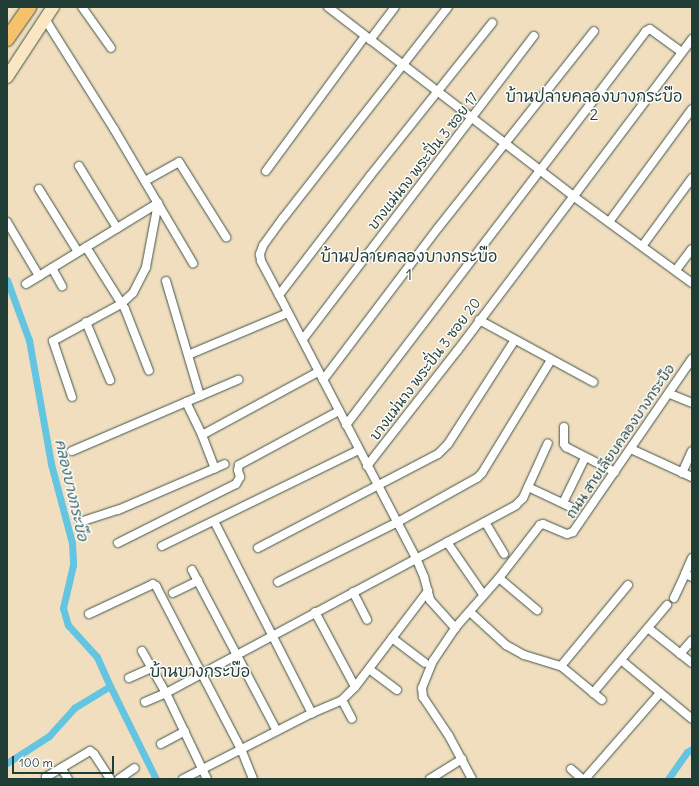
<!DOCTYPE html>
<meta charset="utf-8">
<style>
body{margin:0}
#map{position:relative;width:699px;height:786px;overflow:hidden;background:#f1debf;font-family:Delius,"Playpen Sans Thai",sans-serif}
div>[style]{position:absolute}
.canal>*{height:7px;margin:-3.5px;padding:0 3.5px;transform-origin:3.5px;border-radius:3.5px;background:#63c5e1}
.roads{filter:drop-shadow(0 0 1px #3e5549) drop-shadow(0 0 1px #3e5549)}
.minor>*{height:8px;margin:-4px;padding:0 4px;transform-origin:4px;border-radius:4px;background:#fff}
.secondary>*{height:12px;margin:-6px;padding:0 6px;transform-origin:6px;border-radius:6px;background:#fbe6c4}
.trunk>*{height:14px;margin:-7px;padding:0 7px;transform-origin:7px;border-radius:7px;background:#f5c16b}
span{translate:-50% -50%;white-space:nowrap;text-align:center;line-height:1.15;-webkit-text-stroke:3px #fff;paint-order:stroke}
.street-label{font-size:14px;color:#1f3d34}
.water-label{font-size:15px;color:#305f5f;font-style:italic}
.quarter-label{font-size:16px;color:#1f3d34}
.frame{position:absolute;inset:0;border:8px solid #1f3d34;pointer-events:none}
.scale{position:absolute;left:12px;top:756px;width:102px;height:18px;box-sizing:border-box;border:2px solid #1f3d34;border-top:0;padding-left:5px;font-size:12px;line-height:14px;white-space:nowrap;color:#1f3d34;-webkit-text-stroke:3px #fff;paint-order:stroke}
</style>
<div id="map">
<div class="canal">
<i style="left:7px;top:280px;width:64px;rotate:69.9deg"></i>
<i style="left:29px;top:340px;width:126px;rotate:79.9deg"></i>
<i style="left:51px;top:464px;width:82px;rotate:75.1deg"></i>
<i style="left:72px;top:543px;width:22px;rotate:87deg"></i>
<i style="left:73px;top:565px;width:44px;rotate:103.1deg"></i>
<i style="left:63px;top:608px;width:18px;rotate:74deg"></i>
<i style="left:68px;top:625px;width:43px;rotate:47.8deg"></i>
<i style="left:97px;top:657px;width:32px;rotate:66deg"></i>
<i style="left:110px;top:686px;width:104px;rotate:63.7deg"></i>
<i style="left:7px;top:763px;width:50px;rotate:-32.7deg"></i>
<i style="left:49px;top:736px;width:38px;rotate:-48deg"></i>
<i style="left:74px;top:708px;width:42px;rotate:-31.4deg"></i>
<i style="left:668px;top:779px;width:33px;rotate:-55deg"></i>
<i style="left:687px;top:752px;width:6px;rotate:-31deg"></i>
</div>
<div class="roads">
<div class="minor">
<i style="left:82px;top:7px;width:50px;rotate:54.7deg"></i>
<i style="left:328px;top:7px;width:309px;rotate:37.6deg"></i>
<i style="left:573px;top:196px;width:147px;rotate:36.2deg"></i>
<i style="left:448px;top:7px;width:268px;rotate:128deg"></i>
<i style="left:283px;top:218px;width:34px;rotate:126deg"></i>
<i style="left:263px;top:246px;width:9px;rotate:111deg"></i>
<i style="left:260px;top:254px;width:7px;rotate:82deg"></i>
<i style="left:261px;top:261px;width:38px;rotate:62deg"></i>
<i style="left:279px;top:295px;width:297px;rotate:62.5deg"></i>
<i style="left:416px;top:558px;width:21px;rotate:67deg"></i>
<i style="left:424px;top:577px;width:24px;rotate:75deg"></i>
<i style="left:430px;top:600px;width:38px;rotate:48deg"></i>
<i style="left:45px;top:19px;width:130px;rotate:57.9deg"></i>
<i style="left:114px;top:129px;width:156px;rotate:59.5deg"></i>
<i style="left:370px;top:40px;width:41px;rotate:-52.9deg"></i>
<i style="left:79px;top:166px;width:73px;rotate:58.5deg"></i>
<i style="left:266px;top:171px;width:167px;rotate:-53.7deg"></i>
<i style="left:145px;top:181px;width:39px;rotate:-29deg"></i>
<i style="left:179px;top:162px;width:89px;rotate:57.9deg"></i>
<i style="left:39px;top:189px;width:74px;rotate:58.2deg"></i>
<i style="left:7px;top:222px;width:63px;rotate:59.3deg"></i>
<i style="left:609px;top:222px;width:140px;rotate:-53.7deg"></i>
<i style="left:643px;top:245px;width:83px;rotate:-53.8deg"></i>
<i style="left:86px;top:247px;width:73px;rotate:57.8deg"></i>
<i style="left:125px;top:309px;width:66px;rotate:68.8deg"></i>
<i style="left:52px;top:268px;width:21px;rotate:61deg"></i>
<i style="left:676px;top:270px;width:26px;rotate:-53deg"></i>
<i style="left:166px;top:281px;width:120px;rotate:73.5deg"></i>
<i style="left:26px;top:284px;width:155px;rotate:-31.5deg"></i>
<i style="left:279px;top:295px;width:150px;rotate:-52.6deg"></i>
<i style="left:370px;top:176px;width:196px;rotate:-51.4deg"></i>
<i style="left:479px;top:320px;width:130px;rotate:28.5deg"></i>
<i style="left:86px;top:322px;width:63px;rotate:67.5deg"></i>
<i style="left:303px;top:339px;width:381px;rotate:-52.7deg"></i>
<i style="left:188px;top:355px;width:108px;rotate:-22.8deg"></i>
<i style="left:323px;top:380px;width:191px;rotate:-52.9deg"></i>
<i style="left:438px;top:228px;width:251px;rotate:-51.6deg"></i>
<i style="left:670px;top:394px;width:24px;rotate:22deg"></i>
<i style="left:72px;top:397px;width:59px;rotate:-108.7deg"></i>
<i style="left:53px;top:341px;width:77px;rotate:-28.6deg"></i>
<i style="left:121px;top:304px;width:16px;rotate:-43deg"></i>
<i style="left:133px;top:293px;width:29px;rotate:-63deg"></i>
<i style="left:146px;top:267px;width:65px;rotate:-79.4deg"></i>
<i style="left:186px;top:402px;width:37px;rotate:64deg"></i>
<i style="left:202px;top:435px;width:36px;rotate:69deg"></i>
<i style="left:346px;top:425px;width:495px;rotate:-52.7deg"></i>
<i style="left:646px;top:31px;width:4px;rotate:-27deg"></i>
<i style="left:650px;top:29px;width:39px;rotate:36deg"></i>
<i style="left:564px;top:427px;width:17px;rotate:90deg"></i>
<i style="left:564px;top:444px;width:4px;rotate:56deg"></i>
<i style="left:566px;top:447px;width:55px;rotate:27deg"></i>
<i style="left:202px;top:435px;width:132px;rotate:-28.5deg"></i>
<i style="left:631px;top:449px;width:67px;rotate:24.7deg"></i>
<i style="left:72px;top:451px;width:181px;rotate:-23.2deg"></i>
<i style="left:367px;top:466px;width:146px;rotate:-52deg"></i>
<i style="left:457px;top:351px;width:391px;rotate:-53deg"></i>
<i style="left:682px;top:473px;width:24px;rotate:-66deg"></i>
<i style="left:528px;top:487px;width:52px;rotate:25.1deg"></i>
<i style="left:563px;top:503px;width:48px;rotate:-64deg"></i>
<i style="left:214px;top:521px;width:216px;rotate:63deg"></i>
<i style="left:80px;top:522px;width:40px;rotate:-18deg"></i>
<i style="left:118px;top:510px;width:116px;rotate:-23.3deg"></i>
<i style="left:485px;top:522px;width:37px;rotate:59deg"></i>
<i style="left:447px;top:542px;width:62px;rotate:55.5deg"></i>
<i style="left:118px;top:543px;width:132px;rotate:-26.6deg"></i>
<i style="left:236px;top:484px;width:8px;rotate:-60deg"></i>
<i style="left:240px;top:477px;width:7px;rotate:-106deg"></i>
<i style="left:238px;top:470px;width:5px;rotate:-79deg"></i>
<i style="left:239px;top:465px;width:114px;rotate:-28.4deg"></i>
<i style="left:162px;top:546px;width:219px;rotate:-26deg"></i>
<i style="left:258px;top:548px;width:203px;rotate:-27.6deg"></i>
<i style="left:438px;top:454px;width:14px;rotate:-45deg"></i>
<i style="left:448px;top:444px;width:122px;rotate:-57.3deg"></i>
<i style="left:692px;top:558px;width:17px;rotate:114deg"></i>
<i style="left:685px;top:574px;width:8px;rotate:23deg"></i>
<i style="left:192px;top:570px;width:182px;rotate:62.2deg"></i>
<i style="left:499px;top:578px;width:50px;rotate:40.1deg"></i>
<i style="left:278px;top:582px;width:132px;rotate:-26.6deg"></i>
<i style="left:396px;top:523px;width:93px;rotate:-29.1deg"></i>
<i style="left:477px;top:478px;width:7px;rotate:-45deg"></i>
<i style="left:482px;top:473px;width:132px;rotate:-58.6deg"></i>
<i style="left:353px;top:592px;width:31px;rotate:63deg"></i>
<i style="left:173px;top:593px;width:28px;rotate:-26deg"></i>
<i style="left:674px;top:598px;width:26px;rotate:-65deg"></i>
<i style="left:315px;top:612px;width:85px;rotate:61.9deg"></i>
<i style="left:470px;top:612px;width:49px;rotate:42.5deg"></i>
<i style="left:506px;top:645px;width:21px;rotate:29deg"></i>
<i style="left:524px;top:655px;width:39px;rotate:17deg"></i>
<i style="left:561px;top:666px;width:53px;rotate:39.7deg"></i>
<i style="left:89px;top:614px;width:66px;rotate:-25deg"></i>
<i style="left:149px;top:586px;width:4px;rotate:-27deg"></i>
<i style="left:153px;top:584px;width:4px;rotate:34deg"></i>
<i style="left:156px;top:586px;width:184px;rotate:62.5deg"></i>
<i style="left:241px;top:749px;width:32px;rotate:68deg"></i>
<i style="left:648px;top:628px;width:56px;rotate:38.5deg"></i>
<i style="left:392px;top:638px;width:41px;rotate:37.1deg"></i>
<i style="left:142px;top:651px;width:48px;rotate:60.3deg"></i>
<i style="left:166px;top:693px;width:95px;rotate:64.5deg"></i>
<i style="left:680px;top:654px;width:18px;rotate:-49deg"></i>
<i style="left:621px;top:660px;width:92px;rotate:39.7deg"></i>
<i style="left:561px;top:666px;width:105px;rotate:-50.4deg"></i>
<i style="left:369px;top:669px;width:35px;rotate:37deg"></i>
<i style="left:129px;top:678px;width:24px;rotate:-24deg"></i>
<i style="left:593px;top:693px;width:115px;rotate:-49.9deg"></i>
<i style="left:342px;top:700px;width:21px;rotate:62deg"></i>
<i style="left:145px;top:702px;width:23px;rotate:-23deg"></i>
<i style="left:166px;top:693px;width:397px;rotate:-28.2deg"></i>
<i style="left:516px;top:505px;width:10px;rotate:-45deg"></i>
<i style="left:523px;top:498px;width:60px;rotate:-65.6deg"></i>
<i style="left:161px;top:744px;width:27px;rotate:-28deg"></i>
<i style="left:62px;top:769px;width:12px;rotate:59deg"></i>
<i style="left:571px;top:769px;width:15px;rotate:42deg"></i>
<i style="left:46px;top:777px;width:51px;rotate:-30.6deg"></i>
<i style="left:90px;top:751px;width:5px;rotate:37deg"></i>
<i style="left:94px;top:754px;width:30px;rotate:57deg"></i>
<i style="left:119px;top:779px;width:19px;rotate:-35deg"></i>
<i style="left:183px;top:779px;width:145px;rotate:-27.1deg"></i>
<i style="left:312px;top:713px;width:33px;rotate:-23deg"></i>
<i style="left:342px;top:700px;width:18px;rotate:-45deg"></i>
<i style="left:355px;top:687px;width:121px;rotate:-52.8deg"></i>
<i style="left:430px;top:779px;width:38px;rotate:-32deg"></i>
<i style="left:472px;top:779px;width:49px;rotate:-118.1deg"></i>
<i style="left:449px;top:736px;width:47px;rotate:-123.7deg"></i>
<i style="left:423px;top:697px;width:9px;rotate:-96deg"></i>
<i style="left:422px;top:688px;width:29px;rotate:-68deg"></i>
<i style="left:433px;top:661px;width:40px;rotate:-56deg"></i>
<i style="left:455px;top:628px;width:67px;rotate:-48.7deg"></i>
<i style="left:499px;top:578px;width:67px;rotate:-52.3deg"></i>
<i style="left:540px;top:525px;width:3px;rotate:-18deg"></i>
<i style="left:543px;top:524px;width:26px;rotate:23deg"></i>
<i style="left:567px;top:534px;width:6px;rotate:-18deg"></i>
<i style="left:573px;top:532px;width:210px;rotate:-55.5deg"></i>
<i style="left:585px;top:779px;width:114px;rotate:-48.9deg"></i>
</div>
<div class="secondary">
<i style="left:7px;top:77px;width:84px;rotate:-56.7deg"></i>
</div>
<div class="trunk">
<i style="left:7px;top:39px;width:39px;rotate:-55deg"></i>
</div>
</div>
<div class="street-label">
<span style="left:423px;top:161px;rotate:-52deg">บางแม่นาง พระปิ่น 3 ซอย 17</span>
<span style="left:425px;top:369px;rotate:-53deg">บางแม่นาง พระปิ่น 3 ซอย 20</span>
<span style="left:620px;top:441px;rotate:-56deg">ถนน สายเลียบคลองบางกระบือ</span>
</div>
<div class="water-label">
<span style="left:72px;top:490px;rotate:77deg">คลองบางกระบือ</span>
</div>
<div class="quarter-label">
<span style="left:594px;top:105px">บ้านปลายคลองบางกระบือ<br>2</span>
<span style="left:409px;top:265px">บ้านปลายคลองบางกระบือ<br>1</span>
<span style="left:200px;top:671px">บ้านบางกระบือ</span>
</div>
<div class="frame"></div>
<div class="scale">100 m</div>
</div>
